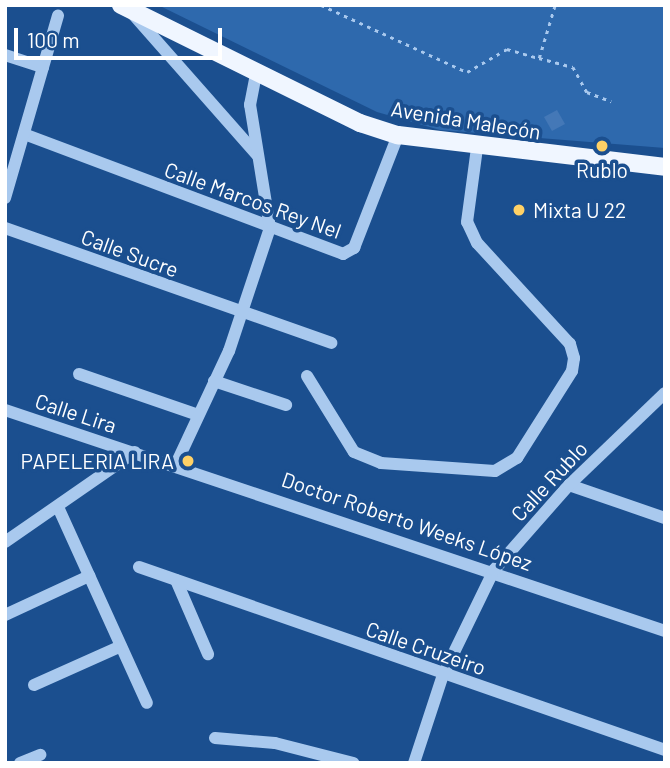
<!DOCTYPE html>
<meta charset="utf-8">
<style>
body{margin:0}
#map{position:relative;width:670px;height:768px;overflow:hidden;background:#1b4f8f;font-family:Barlow,sans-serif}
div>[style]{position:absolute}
.green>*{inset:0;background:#2e69ad}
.building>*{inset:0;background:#4478b7}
.path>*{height:2.5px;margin-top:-1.25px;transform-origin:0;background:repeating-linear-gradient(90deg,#a9c9ee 0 3.5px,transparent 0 8.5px)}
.minor>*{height:12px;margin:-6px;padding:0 6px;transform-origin:6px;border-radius:6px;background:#a9c9ee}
.major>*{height:18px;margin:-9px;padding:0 9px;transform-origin:9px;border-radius:9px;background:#f0f6ff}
.dots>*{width:19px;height:19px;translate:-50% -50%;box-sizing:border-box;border:4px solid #1b4f8f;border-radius:50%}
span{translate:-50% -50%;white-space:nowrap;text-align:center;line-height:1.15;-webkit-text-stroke:7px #1b4f8f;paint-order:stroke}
.street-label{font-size:21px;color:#fff}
.poi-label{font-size:21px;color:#fff}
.left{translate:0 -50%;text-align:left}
.right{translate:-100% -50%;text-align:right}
.frame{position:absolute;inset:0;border:7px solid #fff;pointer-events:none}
.scale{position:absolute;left:14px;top:28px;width:208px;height:32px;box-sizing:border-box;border:4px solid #fff;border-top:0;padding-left:9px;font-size:21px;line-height:24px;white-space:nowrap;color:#fff;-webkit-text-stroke:5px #1b4f8f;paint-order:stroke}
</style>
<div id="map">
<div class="green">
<i style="clip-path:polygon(158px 5px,665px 5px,665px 148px,440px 130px,377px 112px)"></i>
</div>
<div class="building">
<i style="clip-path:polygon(557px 110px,565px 124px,552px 131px,544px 117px)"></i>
</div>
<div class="path">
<i style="left:321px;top:5px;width:161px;rotate:24.7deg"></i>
<i style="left:467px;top:72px;width:46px;rotate:-29.9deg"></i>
<i style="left:507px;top:49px;width:33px;rotate:16deg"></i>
<i style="left:539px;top:58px;width:55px;rotate:-73.2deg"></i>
<i style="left:539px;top:58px;width:35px;rotate:15deg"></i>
<i style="left:573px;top:67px;width:29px;rotate:61deg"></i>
<i style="left:587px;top:92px;width:26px;rotate:21deg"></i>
</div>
<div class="minor">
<i style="left:132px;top:13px;width:189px;rotate:48.6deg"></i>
<i style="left:5px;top:55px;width:40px;rotate:18deg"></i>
<i style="left:24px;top:134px;width:341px;rotate:20.6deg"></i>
<i style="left:343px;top:254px;width:13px;rotate:-29deg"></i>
<i style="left:354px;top:248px;width:121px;rotate:-68.7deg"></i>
<i style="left:5px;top:198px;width:190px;rotate:-73.8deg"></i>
<i style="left:5px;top:228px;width:346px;rotate:19.4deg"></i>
<i style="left:79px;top:374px;width:123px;rotate:19deg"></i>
<i style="left:307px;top:376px;width:89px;rotate:58.3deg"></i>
<i style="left:354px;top:452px;width:29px;rotate:22deg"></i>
<i style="left:381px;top:463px;width:114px;rotate:4deg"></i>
<i style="left:495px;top:471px;width:26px;rotate:-31deg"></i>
<i style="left:517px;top:458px;width:103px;rotate:-57.7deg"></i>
<i style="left:572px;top:371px;width:13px;rotate:-81deg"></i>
<i style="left:574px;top:358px;width:15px;rotate:-106deg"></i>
<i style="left:570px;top:344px;width:137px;rotate:-132.6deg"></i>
<i style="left:477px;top:243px;width:23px;rotate:-115deg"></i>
<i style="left:467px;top:222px;width:75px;rotate:-82.3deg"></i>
<i style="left:214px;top:381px;width:76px;rotate:18.4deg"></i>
<i style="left:5px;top:410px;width:696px;rotate:18.51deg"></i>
<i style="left:176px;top:464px;width:125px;rotate:-64.9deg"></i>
<i style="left:229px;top:351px;width:130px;rotate:-71.6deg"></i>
<i style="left:270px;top:228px;width:125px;rotate:-99.2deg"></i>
<i style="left:250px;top:105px;width:33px;rotate:-79deg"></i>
<i style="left:569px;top:485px;width:102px;rotate:19deg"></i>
<i style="left:58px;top:507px;width:215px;rotate:65.6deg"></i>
<i style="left:5px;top:542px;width:158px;rotate:-34.7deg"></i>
<i style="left:139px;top:567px;width:557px;rotate:19.18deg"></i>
<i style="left:176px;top:580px;width:81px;rotate:66.6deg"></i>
<i style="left:5px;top:615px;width:93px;rotate:-24.9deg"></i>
<i style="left:34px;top:685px;width:95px;rotate:-24.1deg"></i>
<i style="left:215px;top:738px;width:60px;rotate:4.8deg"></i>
<i style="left:275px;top:743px;width:81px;rotate:14.4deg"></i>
<i style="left:20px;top:763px;width:22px;rotate:-22deg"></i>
<i style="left:414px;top:763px;width:93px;rotate:-71.8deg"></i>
<i style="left:443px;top:675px;width:117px;rotate:-64.1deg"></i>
<i style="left:494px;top:570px;width:113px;rotate:-48.6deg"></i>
<i style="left:569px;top:485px;width:133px;rotate:-43.8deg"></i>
</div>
<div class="major">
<i style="left:121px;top:5px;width:267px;rotate:26.3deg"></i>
<i style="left:360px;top:123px;width:40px;rotate:18deg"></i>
<i style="left:398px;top:135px;width:269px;rotate:6.8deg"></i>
</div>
<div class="dots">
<i style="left:602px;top:146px;background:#ffd166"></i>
<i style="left:519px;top:210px;background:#ffd166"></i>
<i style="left:188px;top:461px;background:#ffd166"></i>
</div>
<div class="street-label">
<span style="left:466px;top:120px;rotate:9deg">Avenida Malecón</span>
<span style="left:253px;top:200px;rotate:20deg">Calle Marcos Rey Nel</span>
<span style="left:130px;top:253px;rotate:20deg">Calle Sucre</span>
<span style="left:76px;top:413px;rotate:18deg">Calle Lira</span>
<span style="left:549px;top:481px;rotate:-47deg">Calle Rublo</span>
<span style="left:407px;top:521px;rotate:19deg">Doctor Roberto Weeks López</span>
<span style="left:426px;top:648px;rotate:19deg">Calle Cruzeiro</span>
</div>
<div class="poi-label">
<span style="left:602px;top:170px">Rublo</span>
<span class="left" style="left:533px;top:210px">Mixta U 22</span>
<span class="right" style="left:174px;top:461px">PAPELERIA LIRA</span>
</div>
<div class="frame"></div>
<div class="scale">100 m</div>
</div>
